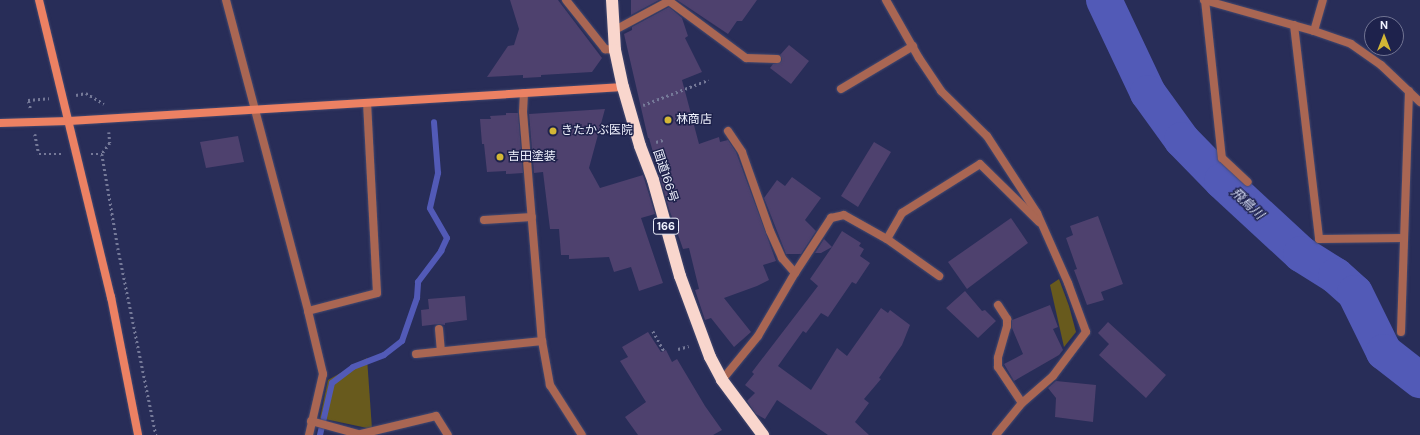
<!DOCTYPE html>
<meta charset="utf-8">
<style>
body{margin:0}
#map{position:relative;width:1420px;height:435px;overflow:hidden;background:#282d58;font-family:"DM Sans","Noto Sans JP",sans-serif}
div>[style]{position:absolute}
.green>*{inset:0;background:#685a1d}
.stream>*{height:6px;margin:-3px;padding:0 3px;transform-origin:3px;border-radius:3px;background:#525ab7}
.river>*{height:36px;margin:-18px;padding:0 18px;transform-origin:18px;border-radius:18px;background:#525ab7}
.building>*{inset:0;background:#4e416e}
.path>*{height:2.5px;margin-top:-1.25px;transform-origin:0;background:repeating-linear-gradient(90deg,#757998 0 2px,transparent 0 5px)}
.roads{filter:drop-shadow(0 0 1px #44496f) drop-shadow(0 0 1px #44496f)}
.lane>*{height:8px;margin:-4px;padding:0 4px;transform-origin:4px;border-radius:4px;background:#a96653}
.street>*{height:8px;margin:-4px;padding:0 4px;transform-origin:4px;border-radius:4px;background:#a96653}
.secondary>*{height:8px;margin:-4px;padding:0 4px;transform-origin:4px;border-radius:4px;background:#ec8163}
.highway>*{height:12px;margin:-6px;padding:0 6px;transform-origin:6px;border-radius:6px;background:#f9d6cd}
.dots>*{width:11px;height:11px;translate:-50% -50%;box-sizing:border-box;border:2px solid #1e224c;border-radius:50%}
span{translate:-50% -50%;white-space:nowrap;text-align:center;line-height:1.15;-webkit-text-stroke:3px #1e224c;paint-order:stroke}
.shield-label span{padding:1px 3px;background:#1e224c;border:1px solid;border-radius:3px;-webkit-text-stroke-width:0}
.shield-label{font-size:11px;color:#f0f2fe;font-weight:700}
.poi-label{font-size:12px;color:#f0f2fe}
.left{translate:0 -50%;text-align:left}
.street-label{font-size:12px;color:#f0f2fe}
.water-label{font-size:13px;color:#dbe1fa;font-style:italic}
.north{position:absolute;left:1364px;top:16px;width:40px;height:40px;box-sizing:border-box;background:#1e224c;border:1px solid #727593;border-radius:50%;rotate:0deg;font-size:11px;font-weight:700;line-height:16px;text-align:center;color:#f0f2fe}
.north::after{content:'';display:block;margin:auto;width:14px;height:18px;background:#d3b635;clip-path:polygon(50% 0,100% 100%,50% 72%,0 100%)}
</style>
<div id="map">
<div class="green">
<i style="clip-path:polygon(1059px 279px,1069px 306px,1076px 332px,1064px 347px,1050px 285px)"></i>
<i style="clip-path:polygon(367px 358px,372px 429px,320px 418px,328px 380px)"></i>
</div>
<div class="stream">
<i style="left:320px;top:435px;width:53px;rotate:-77deg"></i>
<i style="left:332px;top:383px;width:26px;rotate:-37deg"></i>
<i style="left:353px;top:367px;width:33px;rotate:-21deg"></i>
<i style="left:384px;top:355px;width:23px;rotate:-38deg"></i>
<i style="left:402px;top:341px;width:46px;rotate:-70.8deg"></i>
<i style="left:417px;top:298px;width:16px;rotate:-86deg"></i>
<i style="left:418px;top:282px;width:39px;rotate:-53deg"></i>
<i style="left:441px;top:251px;width:14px;rotate:-65deg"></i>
<i style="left:447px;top:238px;width:34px;rotate:-120deg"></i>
<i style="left:430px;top:208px;width:36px;rotate:-77deg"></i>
<i style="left:438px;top:173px;width:51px;rotate:-94.5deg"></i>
</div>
<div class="river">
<i style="left:1104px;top:0;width:103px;rotate:64.7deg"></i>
<i style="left:1148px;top:93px;width:58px;rotate:54.1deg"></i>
<i style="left:1182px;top:140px;width:57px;rotate:45.7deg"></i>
<i style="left:1222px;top:181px;width:108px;rotate:42.7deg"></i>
<i style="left:1301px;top:254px;width:41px;rotate:32.2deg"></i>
<i style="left:1336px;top:276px;width:25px;rotate:42deg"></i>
<i style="left:1355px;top:293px;width:66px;rotate:63.8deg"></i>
<i style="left:1384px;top:352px;width:46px;rotate:37.9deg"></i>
</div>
<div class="building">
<i style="clip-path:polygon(510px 0,558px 0,602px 58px,592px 72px,541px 75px,541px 77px,523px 78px,523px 75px,487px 77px,508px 46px,514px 45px,519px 29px)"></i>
<i style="clip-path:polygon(631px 0,659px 0,631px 15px)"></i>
<i style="clip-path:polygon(677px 0,757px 0,742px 21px,737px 21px,728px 34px)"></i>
<i style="clip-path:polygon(669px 7px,682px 18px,688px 36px,685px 38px,702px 72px,682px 80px,699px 144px,719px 137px,720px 142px,728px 140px,736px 152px,776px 261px,763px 265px,769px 280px,757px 286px,724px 298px,751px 332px,734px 347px,711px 318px,705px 320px,695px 290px,699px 289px,689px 248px,683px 249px,669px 209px,649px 138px,648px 138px,624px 34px,632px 30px,632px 27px)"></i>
<i style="clip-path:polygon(789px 45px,809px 61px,791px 84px,770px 68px,773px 64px,781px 62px,782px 59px,780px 55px)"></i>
<i style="clip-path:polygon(605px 109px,589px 168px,600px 188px,643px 175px,655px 214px,641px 218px,663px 283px,639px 291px,631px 267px,614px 272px,609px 257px,569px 259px,569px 255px,561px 255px,559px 229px,550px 229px,543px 172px,534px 173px,529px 114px)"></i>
<i style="clip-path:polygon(506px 113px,518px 113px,523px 173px,506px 174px,506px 171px,487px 172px,484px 144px,482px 144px,480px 119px,491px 119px,490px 116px,506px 115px)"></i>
<i style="clip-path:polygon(238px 136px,244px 162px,206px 168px,200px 142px)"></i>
<i style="clip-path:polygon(874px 142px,891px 152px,858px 207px,841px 196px)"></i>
<i style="clip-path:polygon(792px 177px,821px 198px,805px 220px,816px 231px,801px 254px,786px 254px,764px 198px,777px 180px,785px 186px)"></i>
<i style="clip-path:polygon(1098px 216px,1123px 284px,1101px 292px,1104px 300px,1087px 305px,1074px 270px,1077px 269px,1066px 238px,1073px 235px,1070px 226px)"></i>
<i style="clip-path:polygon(1011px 218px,1028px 243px,967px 289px,948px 262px)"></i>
<i style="clip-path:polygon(842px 231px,861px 243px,859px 246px,864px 249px,860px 256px,870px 263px,856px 284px,852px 282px,828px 317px,821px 313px,806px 333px,803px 331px,778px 366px,811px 390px,837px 348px,847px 356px,881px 308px,888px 313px,890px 310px,910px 325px,902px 345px,879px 378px,881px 379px,864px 399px,869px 403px,855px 422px,869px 435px,828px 435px,777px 400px,765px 419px,756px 414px,747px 401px,755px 393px,745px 385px,754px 374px,752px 372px,818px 286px,810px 279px,832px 247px,821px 253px,815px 253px,824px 239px,832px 247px)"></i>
<i style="clip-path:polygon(965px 291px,982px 311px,985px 310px,996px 321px,978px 338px,946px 308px)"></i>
<i style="clip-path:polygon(465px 296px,467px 320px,445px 323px,445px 325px,439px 324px,422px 326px,421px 310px,429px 309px,428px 299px)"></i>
<i style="clip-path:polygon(1050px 305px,1058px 327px,1053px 329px,1063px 350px,1059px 355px,1014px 381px,1004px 364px,1023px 354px,1012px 328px,1012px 320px)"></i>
<i style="clip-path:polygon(1108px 322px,1166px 375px,1146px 398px,1099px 355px,1109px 344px,1098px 333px)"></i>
<i style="clip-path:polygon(648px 332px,661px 352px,666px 350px,672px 362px,677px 359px,705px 406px,722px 430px,713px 435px,638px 435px,625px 417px,646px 402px,620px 361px,628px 357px,622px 347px)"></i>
<i style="clip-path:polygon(1056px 381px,1096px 385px,1093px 422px,1055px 417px,1056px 398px,1048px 388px)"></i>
</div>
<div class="path">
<i style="left:76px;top:95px;width:10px;rotate:-11deg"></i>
<i style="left:86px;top:93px;width:21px;rotate:31deg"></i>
<i style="left:643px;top:105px;width:70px;rotate:-21deg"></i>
<i style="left:30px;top:108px;width:8px;rotate:-104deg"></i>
<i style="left:28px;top:100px;width:21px;rotate:-5deg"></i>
<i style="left:109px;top:132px;width:11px;rotate:85deg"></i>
<i style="left:110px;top:143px;width:14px;rotate:126deg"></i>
<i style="left:102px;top:154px;width:95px;rotate:80.3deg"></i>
<i style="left:118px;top:248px;width:191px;rotate:78.5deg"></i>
<i style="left:35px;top:134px;width:20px;rotate:79deg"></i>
<i style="left:39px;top:154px;width:23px"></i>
<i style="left:656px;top:142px;width:7px;rotate:-16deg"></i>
<i style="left:91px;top:154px;width:11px"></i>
<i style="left:653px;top:331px;width:23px;rotate:61deg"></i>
<i style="left:678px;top:349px;width:11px;rotate:-15deg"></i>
</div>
<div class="roads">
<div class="lane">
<i style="left:566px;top:0;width:63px;rotate:51.5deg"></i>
<i style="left:605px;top:49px;width:10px;rotate:6deg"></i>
<i style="left:613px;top:31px;width:64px;rotate:-28.2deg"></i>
<i style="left:669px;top:1px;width:96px;rotate:36.5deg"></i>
<i style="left:746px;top:58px;width:31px;rotate:2deg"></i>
<i style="left:841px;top:89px;width:84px;rotate:-30.8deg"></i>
<i style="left:887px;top:239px;width:64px;rotate:35.4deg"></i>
<i style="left:998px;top:305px;width:17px;rotate:57deg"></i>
<i style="left:1007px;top:319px;width:7px;rotate:90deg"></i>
<i style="left:1007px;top:326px;width:33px;rotate:106deg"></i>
<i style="left:998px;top:358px;width:9px;rotate:90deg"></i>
<i style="left:998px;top:367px;width:43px;rotate:56.3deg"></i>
</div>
<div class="street">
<i style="left:226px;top:0;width:322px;rotate:75.2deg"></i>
<i style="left:308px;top:311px;width:65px;rotate:76.6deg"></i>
<i style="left:323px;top:374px;width:63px;rotate:102.9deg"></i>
<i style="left:886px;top:0;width:67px;rotate:60.4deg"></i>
<i style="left:919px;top:58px;width:40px;rotate:56deg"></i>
<i style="left:941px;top:91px;width:64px;rotate:44.4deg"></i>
<i style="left:987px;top:136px;width:92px;rotate:57deg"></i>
<i style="left:1037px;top:213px;width:77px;rotate:66.1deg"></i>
<i style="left:1068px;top:283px;width:52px;rotate:69.8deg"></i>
<i style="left:1086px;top:332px;width:55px;rotate:126.9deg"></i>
<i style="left:1053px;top:376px;width:41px;rotate:138.9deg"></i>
<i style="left:1022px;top:403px;width:41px;rotate:129.1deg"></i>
<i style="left:1204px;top:0;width:114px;rotate:15.7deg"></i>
<i style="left:1314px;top:31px;width:39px;rotate:19deg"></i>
<i style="left:1351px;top:44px;width:37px;rotate:35deg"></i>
<i style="left:1381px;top:65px;width:54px;rotate:43.5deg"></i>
<i style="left:1205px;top:0;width:159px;rotate:83.9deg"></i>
<i style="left:1222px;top:158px;width:35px;rotate:43deg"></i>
<i style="left:1294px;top:25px;width:215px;rotate:83.3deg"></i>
<i style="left:1319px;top:239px;width:85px;rotate:-0.7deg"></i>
<i style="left:1314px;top:31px;width:32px;rotate:-74deg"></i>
<i style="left:524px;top:93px;width:19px;rotate:93deg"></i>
<i style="left:523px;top:112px;width:230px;rotate:85.3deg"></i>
<i style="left:542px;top:341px;width:45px;rotate:79.7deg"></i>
<i style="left:550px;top:385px;width:59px;rotate:57.4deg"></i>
<i style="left:728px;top:131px;width:25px;rotate:56deg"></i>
<i style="left:742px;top:152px;width:84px;rotate:70.5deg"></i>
<i style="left:770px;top:231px;width:30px;rotate:66deg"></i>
<i style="left:782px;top:258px;width:20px;rotate:49deg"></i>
<i style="left:484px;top:220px;width:48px;rotate:-3.6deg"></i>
<i style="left:308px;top:311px;width:71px;rotate:-14.6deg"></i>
<i style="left:377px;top:293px;width:190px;rotate:-93deg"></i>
<i style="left:439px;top:329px;width:22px;rotate:85deg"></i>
<i style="left:1401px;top:332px;width:241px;rotate:-88.1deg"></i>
<i style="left:416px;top:354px;width:127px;rotate:-5.9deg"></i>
<i style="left:722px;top:380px;width:57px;rotate:-50.7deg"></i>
<i style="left:758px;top:336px;width:73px;rotate:-59.6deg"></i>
<i style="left:795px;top:273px;width:66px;rotate:-56.8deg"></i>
<i style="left:831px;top:218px;width:13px;rotate:-13deg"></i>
<i style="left:844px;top:215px;width:49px;rotate:29.2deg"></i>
<i style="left:887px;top:239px;width:30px;rotate:-60deg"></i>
<i style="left:902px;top:213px;width:92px;rotate:-32.1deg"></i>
<i style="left:980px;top:164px;width:83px;rotate:44.5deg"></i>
<i style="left:311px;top:421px;width:53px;rotate:15.4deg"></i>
<i style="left:361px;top:434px;width:77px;rotate:-13.5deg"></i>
<i style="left:436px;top:416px;width:22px;rotate:58deg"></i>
</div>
<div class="secondary">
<i style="left:39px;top:0;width:306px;rotate:76.4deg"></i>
<i style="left:111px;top:297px;width:141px;rotate:78.9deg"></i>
<i style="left:0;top:123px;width:69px;rotate:-1.7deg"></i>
<i style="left:69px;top:121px;width:555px;rotate:-3.51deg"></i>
</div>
<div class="highway">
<i style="left:612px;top:0;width:50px;rotate:86.6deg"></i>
<i style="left:615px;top:50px;width:38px;rotate:78deg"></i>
<i style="left:623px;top:87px;width:61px;rotate:73.9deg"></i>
<i style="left:640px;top:146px;width:36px;rotate:69deg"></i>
<i style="left:653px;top:180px;width:100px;rotate:74.3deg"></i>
<i style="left:680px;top:276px;width:86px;rotate:69.7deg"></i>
<i style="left:710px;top:357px;width:26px;rotate:62deg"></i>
<i style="left:722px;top:380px;width:69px;rotate:53.3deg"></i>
</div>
</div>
<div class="dots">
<i style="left:668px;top:120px;background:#d3b635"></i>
<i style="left:553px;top:131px;background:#d3b635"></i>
<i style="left:500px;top:157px;background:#d3b635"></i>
</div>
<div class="shield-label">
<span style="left:666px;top:226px">166</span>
</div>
<div class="poi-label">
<span class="left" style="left:676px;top:120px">林商店</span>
<span class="left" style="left:561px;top:131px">きたかぶ医院</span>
<span class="left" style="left:508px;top:157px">吉田塗装</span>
</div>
<div class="street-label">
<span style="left:665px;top:176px;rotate:72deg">国道166号</span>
</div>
<div class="water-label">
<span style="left:1247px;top:204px;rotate:43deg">飛鳥川</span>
</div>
<div class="north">N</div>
</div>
